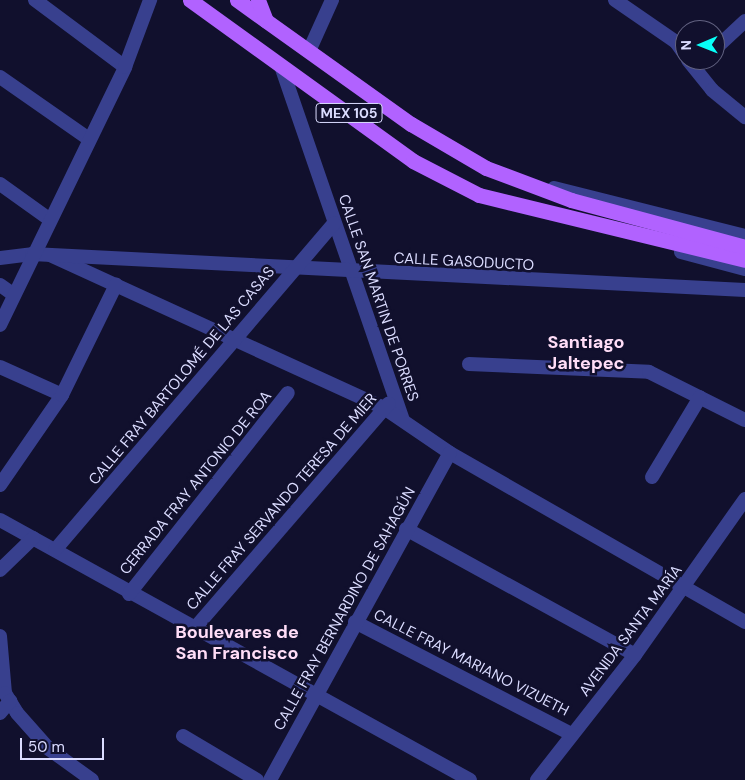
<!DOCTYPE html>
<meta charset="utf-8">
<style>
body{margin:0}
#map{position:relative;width:745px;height:780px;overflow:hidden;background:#11102d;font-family:"DM Sans",sans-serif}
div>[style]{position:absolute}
.minor>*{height:14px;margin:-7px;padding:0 7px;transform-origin:7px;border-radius:7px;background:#38408e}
.major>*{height:15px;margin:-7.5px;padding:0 7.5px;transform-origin:7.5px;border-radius:7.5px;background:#b162ff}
span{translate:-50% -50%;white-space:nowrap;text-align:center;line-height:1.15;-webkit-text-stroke:5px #11102d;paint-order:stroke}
.shield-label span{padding:1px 4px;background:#11102d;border:1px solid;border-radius:4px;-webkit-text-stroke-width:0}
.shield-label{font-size:14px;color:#dbdcff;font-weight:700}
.street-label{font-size:15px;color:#dbdcff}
.quarter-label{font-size:18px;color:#ffddf7;font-weight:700}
.north{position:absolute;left:675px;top:20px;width:50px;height:50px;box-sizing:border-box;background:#11102d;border:1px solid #626281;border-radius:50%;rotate:269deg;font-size:14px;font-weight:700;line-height:20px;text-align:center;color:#dbdcff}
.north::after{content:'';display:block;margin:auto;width:18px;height:22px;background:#07fff8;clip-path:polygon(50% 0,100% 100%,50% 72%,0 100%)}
.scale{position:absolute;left:20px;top:738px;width:84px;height:22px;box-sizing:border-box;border:2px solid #dbdcff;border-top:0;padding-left:6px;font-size:15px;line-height:18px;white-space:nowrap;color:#dbdcff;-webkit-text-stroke:4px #11102d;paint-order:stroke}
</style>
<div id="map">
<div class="minor">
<i style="left:35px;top:0;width:112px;rotate:36.7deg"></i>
<i style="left:615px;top:0;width:74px;rotate:34.5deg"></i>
<i style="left:676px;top:42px;width:16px;rotate:55deg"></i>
<i style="left:715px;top:49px;width:41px;rotate:-43deg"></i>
<i style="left:309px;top:51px;width:56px;rotate:-65.7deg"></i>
<i style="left:688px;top:60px;width:38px;rotate:51deg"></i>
<i style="left:712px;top:90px;width:43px;rotate:39.3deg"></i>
<i style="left:281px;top:66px;width:374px;rotate:71deg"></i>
<i style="left:0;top:77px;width:108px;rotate:34.9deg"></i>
<i style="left:0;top:184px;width:60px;rotate:35.5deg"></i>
<i style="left:554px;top:188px;width:197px;rotate:14.1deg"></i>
<i style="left:681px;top:252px;width:66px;rotate:14.9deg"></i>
<i style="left:52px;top:256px;width:365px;rotate:24.6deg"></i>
<i style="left:384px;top:408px;width:80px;rotate:34.3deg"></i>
<i style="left:450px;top:453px;width:340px;rotate:29.8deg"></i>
<i style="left:0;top:258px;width:32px;rotate:-7deg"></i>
<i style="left:32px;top:254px;width:714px;rotate:2.89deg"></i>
<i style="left:0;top:285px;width:16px;rotate:35deg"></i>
<i style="left:0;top:325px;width:287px;rotate:-64.1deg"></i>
<i style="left:125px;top:67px;width:72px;rotate:-69.5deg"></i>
<i style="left:469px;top:364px;width:180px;rotate:2.5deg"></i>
<i style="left:649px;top:372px;width:107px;rotate:26.6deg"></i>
<i style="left:0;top:367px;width:68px;rotate:24.3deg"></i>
<i style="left:652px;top:477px;width:93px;rotate:-59deg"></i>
<i style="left:0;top:485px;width:109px;rotate:-55.4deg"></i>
<i style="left:62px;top:395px;width:123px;rotate:-63.9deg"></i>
<i style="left:0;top:520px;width:537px;rotate:28.95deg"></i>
<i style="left:406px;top:529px;width:261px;rotate:28.8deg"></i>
<i style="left:55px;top:550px;width:430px;rotate:-49.5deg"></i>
<i style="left:0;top:570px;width:46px;rotate:-44.1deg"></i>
<i style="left:129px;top:594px;width:256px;rotate:-51.7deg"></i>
<i style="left:355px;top:622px;width:243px;rotate:27.4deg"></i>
<i style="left:194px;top:629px;width:298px;rotate:-49.2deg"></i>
<i style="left:0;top:636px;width:57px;rotate:85deg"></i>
<i style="left:5px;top:693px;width:23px;rotate:59deg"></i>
<i style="left:17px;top:713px;width:48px;rotate:48.4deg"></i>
<i style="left:49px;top:749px;width:53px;rotate:35.8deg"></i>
<i style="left:0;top:713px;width:16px;rotate:-50deg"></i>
<i style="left:183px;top:736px;width:86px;rotate:30.7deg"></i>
<i style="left:270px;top:780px;width:373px;rotate:-61.2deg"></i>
<i style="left:537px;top:780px;width:159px;rotate:-51.9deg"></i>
<i style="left:635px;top:655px;width:191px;rotate:-54.8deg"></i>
</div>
<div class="major">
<i style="left:190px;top:0;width:275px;rotate:35.8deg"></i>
<i style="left:413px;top:161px;width:74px;rotate:27.3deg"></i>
<i style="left:479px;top:195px;width:274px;rotate:13.7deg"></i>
<i style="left:237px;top:0;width:214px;rotate:35.5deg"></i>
<i style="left:411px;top:124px;width:87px;rotate:30.4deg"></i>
<i style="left:486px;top:168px;width:91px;rotate:20.6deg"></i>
<i style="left:571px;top:200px;width:180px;rotate:15.1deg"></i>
<i style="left:258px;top:0;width:22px;rotate:69deg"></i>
</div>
<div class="shield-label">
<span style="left:349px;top:113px">MEX 105</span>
</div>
<div class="street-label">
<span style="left:464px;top:262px;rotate:3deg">CALLE GASODUCTO</span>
<span style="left:378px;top:298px;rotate:71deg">CALLE SAN MARTIN DE PORRES</span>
<span style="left:182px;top:376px;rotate:-50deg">CALLE FRAY BARTOLOMÉ DE LAS CASAS</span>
<span style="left:196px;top:483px;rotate:-51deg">CERRADA FRAY ANTONIO DE ROA</span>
<span style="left:282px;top:502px;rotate:-49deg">CALLE FRAY SERVANDO TERESA DE MIER</span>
<span style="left:345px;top:609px;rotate:-61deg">CALLE FRAY BERNARDINO DE SAHAGÚN</span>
<span style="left:631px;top:631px;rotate:-53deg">AVENIDA SANTA MARÍA</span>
<span style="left:471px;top:663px;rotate:27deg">CALLE FRAY MARIANO VIZUETH</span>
</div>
<div class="quarter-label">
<span style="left:586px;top:353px">Santiago<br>Jaltepec</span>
<span style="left:237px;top:643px">Boulevares de<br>San Francisco</span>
</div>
<div class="north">N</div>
<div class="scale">50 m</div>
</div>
